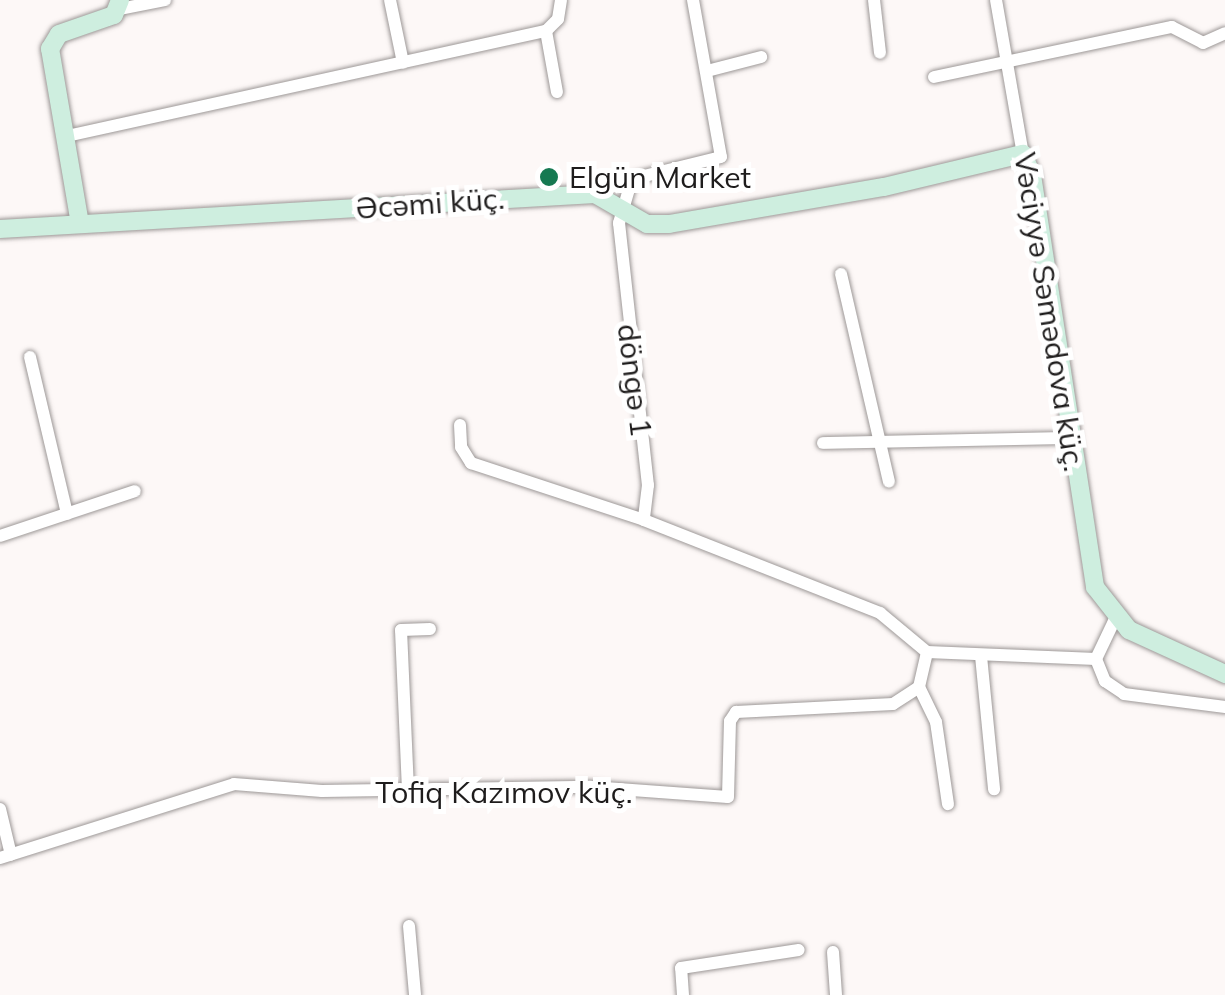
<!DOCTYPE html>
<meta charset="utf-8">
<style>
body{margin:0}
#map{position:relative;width:1225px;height:995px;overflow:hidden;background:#fdf8f7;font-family:Mulish,sans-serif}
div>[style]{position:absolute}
.roads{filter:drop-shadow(0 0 2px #9d9897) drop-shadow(0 0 2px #9d9897)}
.street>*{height:12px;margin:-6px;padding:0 6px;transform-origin:6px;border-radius:6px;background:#fff}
.secondary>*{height:18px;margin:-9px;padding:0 9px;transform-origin:9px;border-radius:9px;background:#ceeedf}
.dots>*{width:28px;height:28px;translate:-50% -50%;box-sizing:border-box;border:5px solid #fff;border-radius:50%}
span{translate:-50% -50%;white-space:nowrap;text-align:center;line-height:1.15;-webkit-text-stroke:10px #fff;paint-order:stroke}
.poi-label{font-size:30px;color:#1e1c1c}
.left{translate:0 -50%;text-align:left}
.street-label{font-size:30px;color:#1e1c1c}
</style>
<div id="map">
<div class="roads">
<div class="street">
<i style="left:390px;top:0;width:64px;rotate:78.3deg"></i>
<i style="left:693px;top:0;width:159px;rotate:79.9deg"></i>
<i style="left:721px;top:157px;width:92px;rotate:166.1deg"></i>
<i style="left:632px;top:179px;width:46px;rotate:106.5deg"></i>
<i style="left:619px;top:223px;width:264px;rotate:83.7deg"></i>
<i style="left:648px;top:485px;width:35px;rotate:97deg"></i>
<i style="left:644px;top:520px;width:254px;rotate:21.5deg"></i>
<i style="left:880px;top:613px;width:61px;rotate:39.7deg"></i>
<i style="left:874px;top:0;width:53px;rotate:83.5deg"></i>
<i style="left:996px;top:0;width:156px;rotate:80.1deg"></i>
<i style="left:120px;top:9px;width:46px;rotate:-11.3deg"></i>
<i style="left:546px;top:31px;width:62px;rotate:79.8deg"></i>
<i style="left:707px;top:71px;width:56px;rotate:-14.5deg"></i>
<i style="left:934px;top:77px;width:243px;rotate:-11.9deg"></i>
<i style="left:1172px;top:27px;width:35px;rotate:27deg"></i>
<i style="left:1203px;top:43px;width:24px;rotate:-24deg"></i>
<i style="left:67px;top:136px;width:490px;rotate:-12.4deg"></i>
<i style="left:546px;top:31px;width:17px;rotate:-45deg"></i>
<i style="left:558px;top:19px;width:19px;rotate:-81deg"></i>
<i style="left:841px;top:274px;width:213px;rotate:77deg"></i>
<i style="left:30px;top:357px;width:161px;rotate:76.7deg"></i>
<i style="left:460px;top:425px;width:22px;rotate:87deg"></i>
<i style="left:461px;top:447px;width:19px;rotate:58deg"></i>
<i style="left:471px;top:463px;width:182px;rotate:18.2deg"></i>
<i style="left:823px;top:443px;width:248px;rotate:-1.2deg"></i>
<i style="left:0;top:536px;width:142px;rotate:-18.4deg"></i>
<i style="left:981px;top:656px;width:134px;rotate:84.4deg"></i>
<i style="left:1096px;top:659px;width:24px;rotate:68deg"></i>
<i style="left:1105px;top:681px;width:23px;rotate:34deg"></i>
<i style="left:1124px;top:694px;width:102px;rotate:7.3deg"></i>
<i style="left:919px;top:687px;width:39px;rotate:64deg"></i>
<i style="left:936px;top:722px;width:83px;rotate:81.7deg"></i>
<i style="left:408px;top:790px;width:160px;rotate:-92.5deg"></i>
<i style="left:401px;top:630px;width:29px;rotate:-2deg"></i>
<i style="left:0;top:809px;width:47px;rotate:76.6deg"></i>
<i style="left:0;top:858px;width:245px;rotate:-17.5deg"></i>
<i style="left:234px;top:784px;width:88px;rotate:4.5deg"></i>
<i style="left:322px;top:791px;width:269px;rotate:-0.9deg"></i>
<i style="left:591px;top:787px;width:137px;rotate:4.2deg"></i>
<i style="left:728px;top:797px;width:76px;rotate:-88.5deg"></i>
<i style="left:730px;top:721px;width:11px;rotate:-56deg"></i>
<i style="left:736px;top:712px;width:157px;rotate:-2.9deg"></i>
<i style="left:893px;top:704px;width:31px;rotate:-33deg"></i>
<i style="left:919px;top:687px;width:36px;rotate:-77deg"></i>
<i style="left:927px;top:652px;width:169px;rotate:2.4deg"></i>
<i style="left:1096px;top:659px;width:44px;rotate:-64.6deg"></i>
<i style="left:409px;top:926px;width:69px;rotate:85deg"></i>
<i style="left:833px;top:952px;width:43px;rotate:86deg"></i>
<i style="left:683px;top:995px;width:27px;rotate:-94deg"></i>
<i style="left:681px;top:968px;width:119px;rotate:-8.7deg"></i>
</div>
<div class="secondary">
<i style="left:80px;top:224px;width:178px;rotate:-99.7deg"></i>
<i style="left:50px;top:49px;width:17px;rotate:-59deg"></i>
<i style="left:59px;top:34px;width:58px;rotate:-19.1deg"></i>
<i style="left:114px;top:15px;width:16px;rotate:-68deg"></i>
<i style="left:0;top:229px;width:596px;rotate:-3.37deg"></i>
<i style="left:595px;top:194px;width:60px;rotate:30deg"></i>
<i style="left:647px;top:224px;width:22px"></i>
<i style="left:669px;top:224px;width:218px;rotate:-9.8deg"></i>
<i style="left:884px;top:187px;width:143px;rotate:-13.4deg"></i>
<i style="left:1023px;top:154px;width:23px;rotate:67deg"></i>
<i style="left:1032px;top:175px;width:417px;rotate:81.3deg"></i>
<i style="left:1095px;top:587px;width:55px;rotate:51.7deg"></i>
<i style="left:1129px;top:630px;width:106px;rotate:24.6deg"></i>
</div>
</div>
<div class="dots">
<i style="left:549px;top:177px;background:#167951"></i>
</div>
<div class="poi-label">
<span class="left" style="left:569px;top:177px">Elgün Market</span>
</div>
<div class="street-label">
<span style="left:430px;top:203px;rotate:-4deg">Əcəmi küç.</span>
<span style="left:1050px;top:312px;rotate:81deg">Vəciyyə Səmədova küç.</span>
<span style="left:635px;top:380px;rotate:83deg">döngə 1</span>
<span style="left:504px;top:792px">Tofiq Kazımov küç.</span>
</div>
</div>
